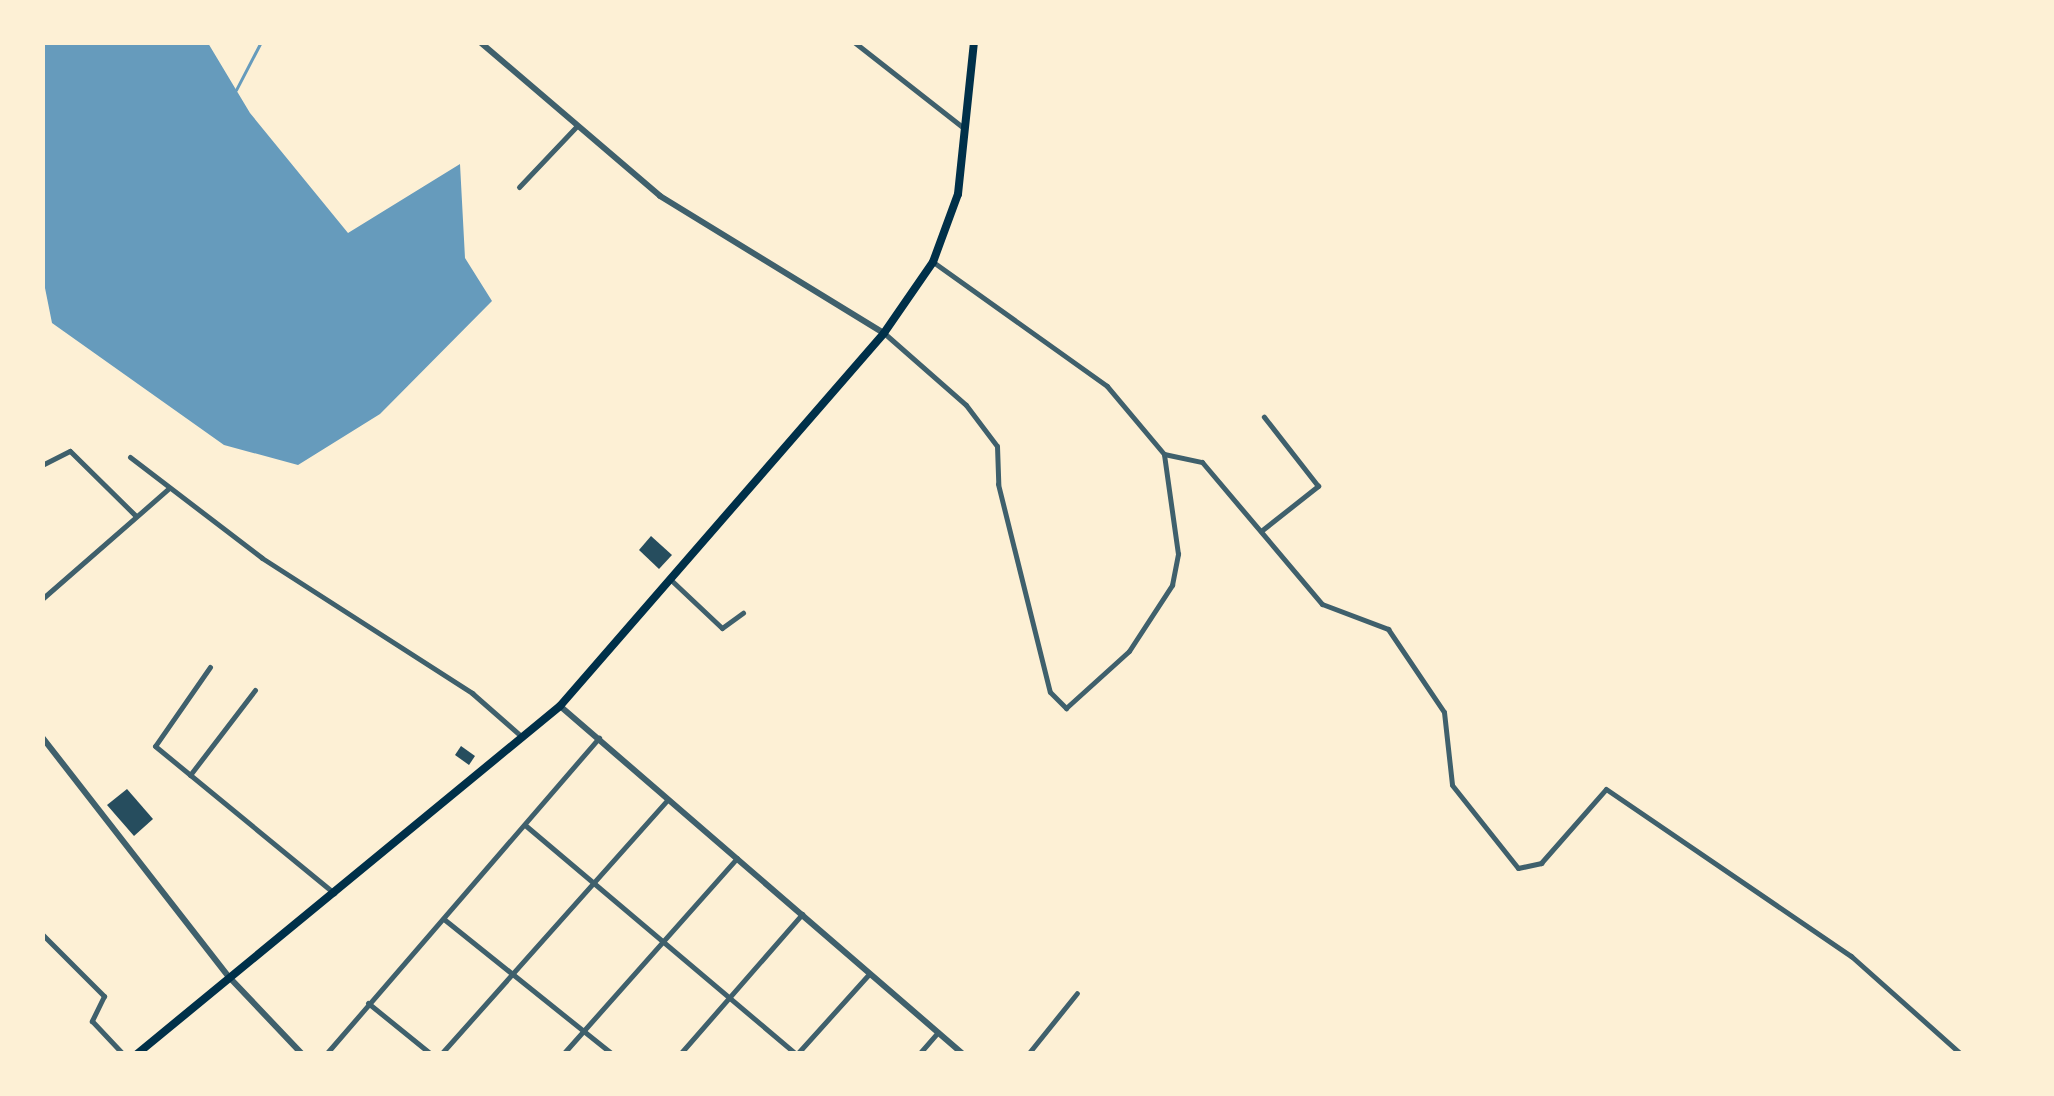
<!DOCTYPE html>
<style>
body{margin:0}
#map{position:relative;width:2054px;height:1096px;overflow:hidden;background:#fdf0d5;font-family:"Roboto Condensed",sans-serif}
div>[style]{position:absolute}
.water>*{inset:0;background:#669bbc}
.stream>*{height:2.5px;margin:-1.25px;padding:0 1.25px;transform-origin:1.25px;border-radius:1.25px;background:#669bbc}
.building>*{inset:0;background:#264d5e}
.minor>*{height:5px;margin:-2.5px;padding:0 2.5px;transform-origin:2.5px;border-radius:2.5px;background:#3f606c}
.tertiary>*{height:6px;margin:-3px;padding:0 3px;transform-origin:3px;border-radius:3px;background:#3f606c}
.primary>*{height:8px;margin:-4px;padding:0 4px;transform-origin:4px;border-radius:4px;background:#003049}
span{translate:-50% -50%;white-space:nowrap;text-align:center;line-height:1.15;-webkit-text-stroke:9px #fdf0d5;paint-order:stroke}
.frame{position:absolute;inset:0;border:45px solid #fdf0d5;pointer-events:none}
</style>
<div id="map">
<div class="water">
<i style="clip-path:polygon(42px 43px,208px 43px,250px 113px,348px 233px,460px 164px,465px 258px,492px 301px,380px 414px,298px 465px,224px 445px,52px 323px,42px 273px)"></i>
</div>
<div class="stream">
<i style="left:236px;top:90px;width:54px;rotate:-62.5deg"></i>
</div>
<div class="building">
<i style="clip-path:polygon(651px 536px,672px 555px,659px 569px,639px 550px)"></i>
<i style="clip-path:polygon(461px 746px,475px 756px,469px 765px,455px 755px)"></i>
<i style="clip-path:polygon(127px 789px,153px 819px,134px 836px,107px 805px)"></i>
</div>
<div class="minor">
<i style="left:854px;top:42px;width:141px;rotate:38.1deg"></i>
<i style="left:519px;top:187px;width:83px;rotate:-46.5deg"></i>
<i style="left:884px;top:333px;width:109px;rotate:41.3deg"></i>
<i style="left:966px;top:405px;width:51px;rotate:52.9deg"></i>
<i style="left:997px;top:446px;width:38px;rotate:88deg"></i>
<i style="left:998px;top:484px;width:214px;rotate:76deg"></i>
<i style="left:1050px;top:692px;width:23px;rotate:45deg"></i>
<i style="left:1066px;top:708px;width:85px;rotate:-42.1deg"></i>
<i style="left:1129px;top:651px;width:79px;rotate:-56.9deg"></i>
<i style="left:1172px;top:585px;width:32px;rotate:-79deg"></i>
<i style="left:1178px;top:554px;width:101px;rotate:-98deg"></i>
<i style="left:1164px;top:454px;width:89px;rotate:-130deg"></i>
<i style="left:1107px;top:386px;width:214px;rotate:-144.5deg"></i>
<i style="left:1164px;top:454px;width:39px;rotate:12deg"></i>
<i style="left:1202px;top:462px;width:186px;rotate:49.8deg"></i>
<i style="left:1322px;top:604px;width:71px;rotate:20.7deg"></i>
<i style="left:1388px;top:629px;width:100px;rotate:56deg"></i>
<i style="left:1444px;top:712px;width:73px;rotate:83.7deg"></i>
<i style="left:1452px;top:785px;width:106px;rotate:51.5deg"></i>
<i style="left:1518px;top:868px;width:24px;rotate:-12deg"></i>
<i style="left:1541px;top:863px;width:98px;rotate:-48.7deg"></i>
<i style="left:1606px;top:789px;width:297px;rotate:34.3deg"></i>
<i style="left:1851px;top:956px;width:147px;rotate:41.7deg"></i>
<i style="left:130px;top:457px;width:166px;rotate:37.4deg"></i>
<i style="left:262px;top:558px;width:250px;rotate:32.7deg"></i>
<i style="left:472px;top:693px;width:65px;rotate:41.3deg"></i>
<i style="left:42px;top:465px;width:31px;rotate:-27deg"></i>
<i style="left:70px;top:451px;width:91px;rotate:44.6deg"></i>
<i style="left:1261px;top:531px;width:73px;rotate:-38.3deg"></i>
<i style="left:1318px;top:486px;width:88px;rotate:-128deg"></i>
<i style="left:671px;top:580px;width:70px;rotate:43.3deg"></i>
<i style="left:722px;top:628px;width:26px;rotate:-36deg"></i>
<i style="left:42px;top:599px;width:167px;rotate:-41.1deg"></i>
<i style="left:210px;top:667px;width:96px;rotate:124.8deg"></i>
<i style="left:155px;top:746px;width:232px;rotate:39.4deg"></i>
<i style="left:190px;top:775px;width:107px;rotate:-52.6deg"></i>
<i style="left:525px;top:825px;width:355px;rotate:40.2deg"></i>
<i style="left:445px;top:920px;width:214px;rotate:38.7deg"></i>
<i style="left:42px;top:934px;width:88px;rotate:45deg"></i>
<i style="left:104px;top:996px;width:28px;rotate:116deg"></i>
<i style="left:92px;top:1021px;width:45px;rotate:46.8deg"></i>
<i style="left:368px;top:1003px;width:81px;rotate:39deg"></i>
<i style="left:326px;top:1054px;width:418px;rotate:-49.2deg"></i>
<i style="left:441px;top:1054px;width:341px;rotate:-48.3deg"></i>
<i style="left:563px;top:1054px;width:262px;rotate:-48.4deg"></i>
<i style="left:680px;top:1054px;width:186px;rotate:-48.9deg"></i>
<i style="left:797px;top:1054px;width:108px;rotate:-48deg"></i>
<i style="left:919px;top:1054px;width:29px;rotate:-49deg"></i>
<i style="left:1028px;top:1054px;width:78px;rotate:-51.2deg"></i>
</div>
<div class="tertiary">
<i style="left:480px;top:42px;width:237px;rotate:40.5deg"></i>
<i style="left:660px;top:196px;width:263px;rotate:31.5deg"></i>
<i style="left:560px;top:706px;width:532px;rotate:40.81deg"></i>
<i style="left:42px;top:737px;width:304px;rotate:52.1deg"></i>
<i style="left:229px;top:977px;width:106px;rotate:46.5deg"></i>
</div>
<div class="primary">
<i style="left:137px;top:1054px;width:548px;rotate:-39.44deg"></i>
<i style="left:560px;top:706px;width:494px;rotate:-49deg"></i>
<i style="left:884px;top:333px;width:86px;rotate:-55.4deg"></i>
<i style="left:933px;top:262px;width:72px;rotate:-69.8deg"></i>
<i style="left:958px;top:194px;width:153px;rotate:-84deg"></i>
</div>
<div class="frame"></div>
</div>
